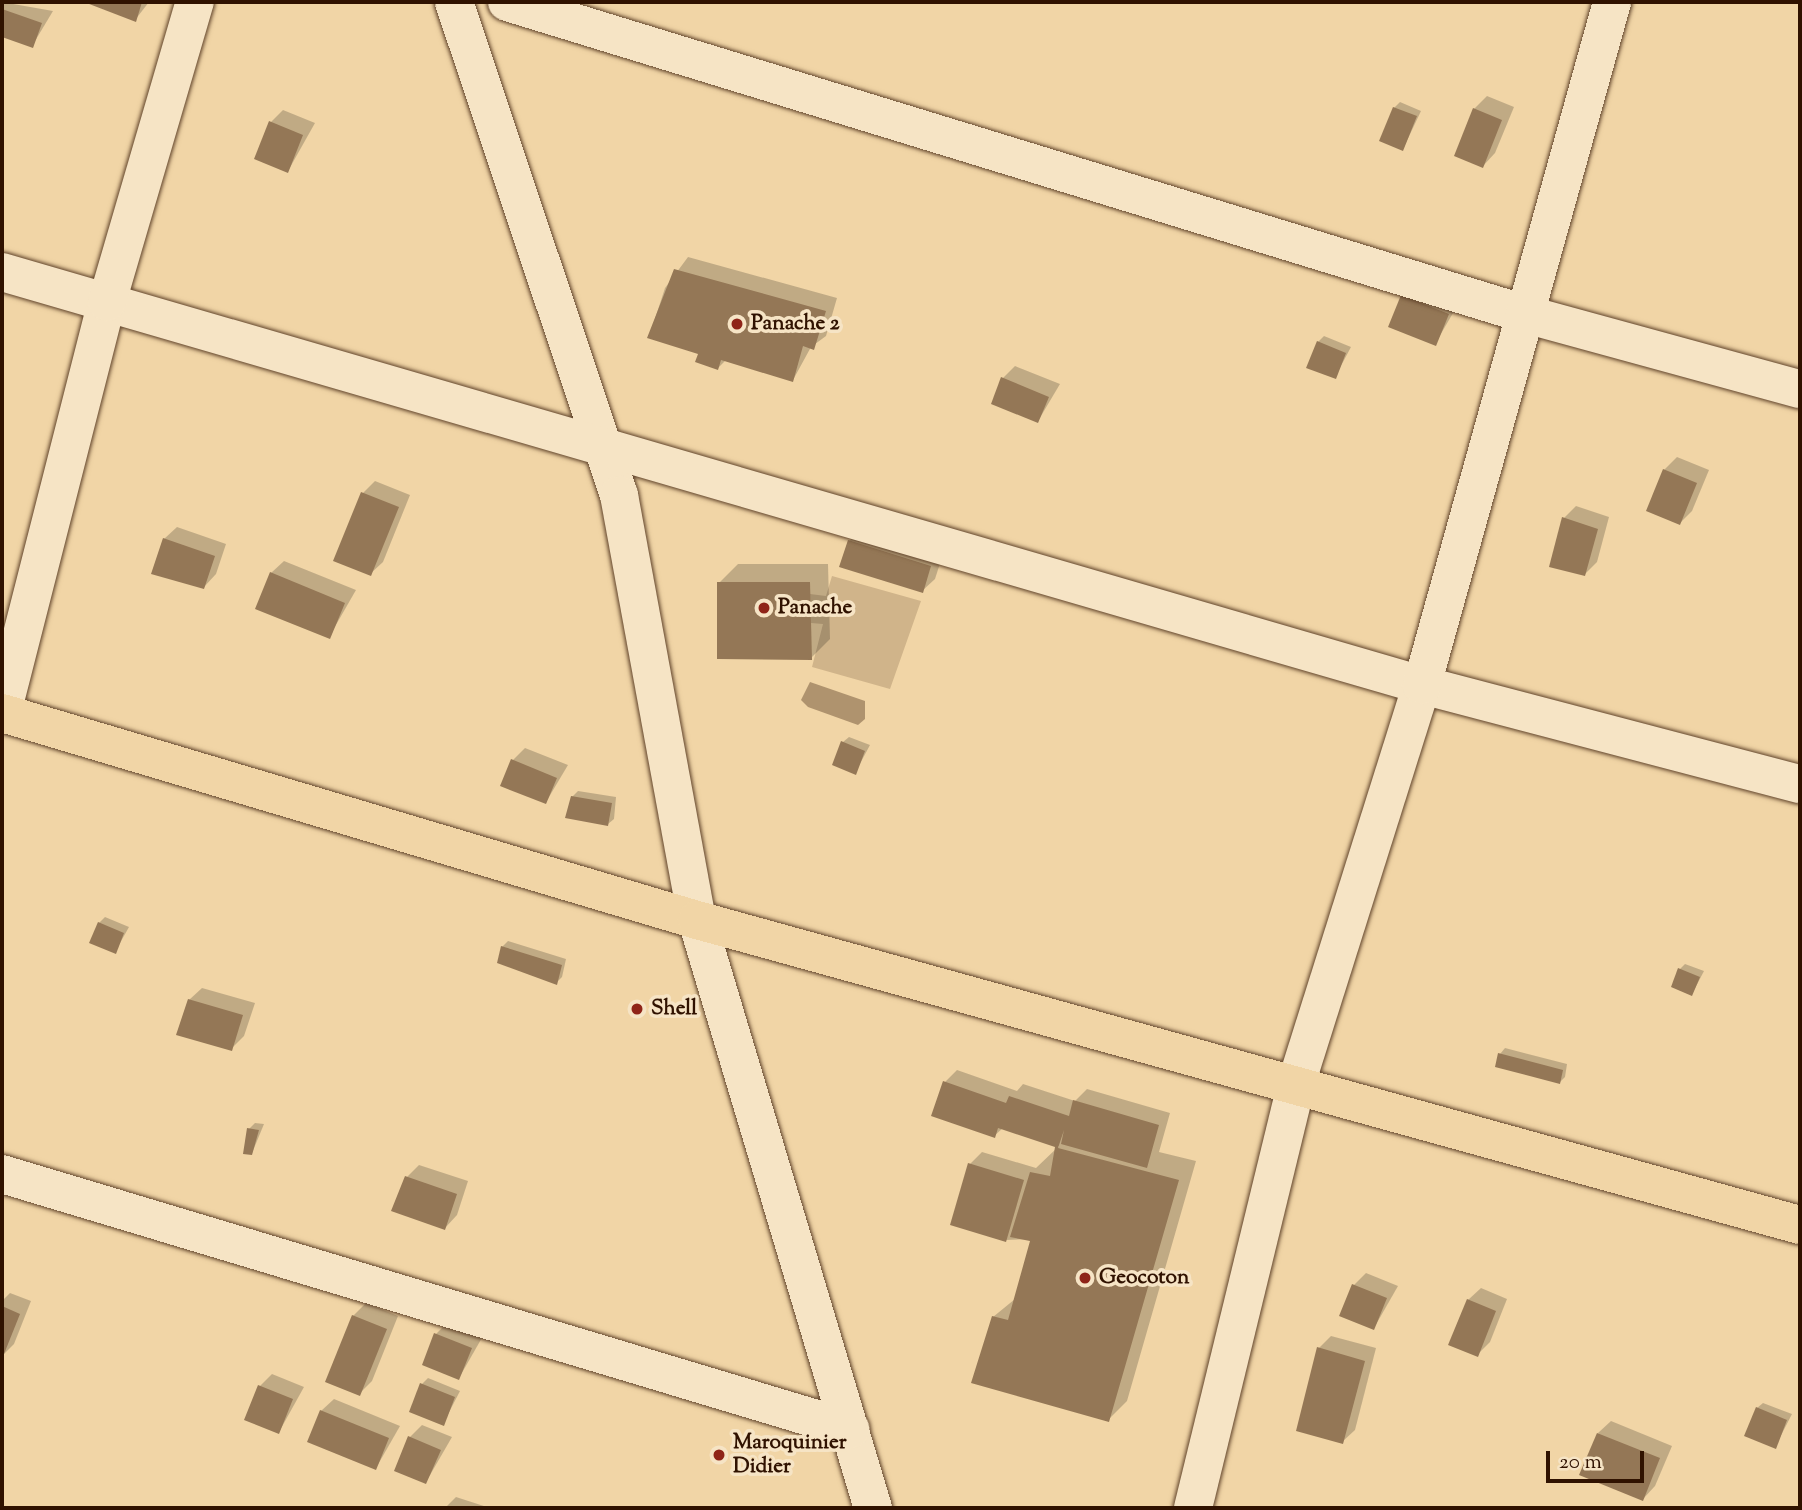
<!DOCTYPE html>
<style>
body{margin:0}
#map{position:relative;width:1802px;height:1510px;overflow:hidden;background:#f1d5a6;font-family:"Sorts Mill Goudy",serif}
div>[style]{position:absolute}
.green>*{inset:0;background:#d0b48a}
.water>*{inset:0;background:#af936e}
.shadow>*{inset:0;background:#0003}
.building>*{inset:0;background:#947756}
.roads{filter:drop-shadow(0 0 2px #60432a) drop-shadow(0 0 2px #60432a)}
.minor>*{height:38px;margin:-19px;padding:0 19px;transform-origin:19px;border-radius:19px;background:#f6e4c5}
.highway>*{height:38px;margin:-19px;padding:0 19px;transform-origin:19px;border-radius:19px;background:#f1d5a6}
.dots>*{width:19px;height:19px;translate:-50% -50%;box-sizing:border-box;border:4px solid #f6e4c5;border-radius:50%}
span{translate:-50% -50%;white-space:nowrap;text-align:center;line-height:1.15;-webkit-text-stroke:7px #f6e4c5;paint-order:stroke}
.poi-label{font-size:21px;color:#301200;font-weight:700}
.left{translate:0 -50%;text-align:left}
.frame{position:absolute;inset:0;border:4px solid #301200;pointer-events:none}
.scale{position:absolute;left:1546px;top:1451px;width:98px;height:32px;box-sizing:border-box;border:4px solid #301200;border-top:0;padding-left:9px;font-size:21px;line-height:24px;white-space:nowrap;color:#301200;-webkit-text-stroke:5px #f6e4c5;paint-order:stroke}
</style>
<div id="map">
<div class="green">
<i style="clip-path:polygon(832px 576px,921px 601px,890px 689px,812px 667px,823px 624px,811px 623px,810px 594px,826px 596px)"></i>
</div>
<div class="water">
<i style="clip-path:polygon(810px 682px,865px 701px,865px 719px,858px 725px,808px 707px,801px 700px)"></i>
</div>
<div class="shadow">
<i style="clip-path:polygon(2px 2px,53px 11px,32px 46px,2px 35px)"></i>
<i style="clip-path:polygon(86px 2px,149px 2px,135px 20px)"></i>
<i style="clip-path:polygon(1487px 96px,1514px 107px,1495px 153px,1483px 166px,1474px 109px)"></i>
<i style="clip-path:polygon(1400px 102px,1421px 111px,1403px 149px,1394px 108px)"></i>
<i style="clip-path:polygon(283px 110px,315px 123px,288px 171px,271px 122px)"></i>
<i style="clip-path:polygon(688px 257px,837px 298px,826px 336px,811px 347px,793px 380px,726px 360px,718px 368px,701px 353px,649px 337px,665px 288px)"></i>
<i style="clip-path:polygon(1402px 296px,1460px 301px,1435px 344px)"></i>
<i style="clip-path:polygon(1324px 336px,1351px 347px,1335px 377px,1318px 342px)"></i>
<i style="clip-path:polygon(1015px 366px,1060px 384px,1038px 421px,1003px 378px)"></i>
<i style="clip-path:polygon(1677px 457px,1709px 470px,1692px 511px,1680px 523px,1664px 470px)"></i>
<i style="clip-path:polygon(375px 481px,410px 495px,383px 562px,370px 574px,363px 493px)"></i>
<i style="clip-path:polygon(1576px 506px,1609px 517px,1597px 562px,1585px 574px,1564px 518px)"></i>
<i style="clip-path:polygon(177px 527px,226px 544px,216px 574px,204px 587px,164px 539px)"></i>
<i style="clip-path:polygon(862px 529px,943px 554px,935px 579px,922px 591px,849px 541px)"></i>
<i style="clip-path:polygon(284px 561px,356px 590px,329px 637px,271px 573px)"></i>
<i style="clip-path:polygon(738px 564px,828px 564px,830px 639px,811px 658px,719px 583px)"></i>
<i style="clip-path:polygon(849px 737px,870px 745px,855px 773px,843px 742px)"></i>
<i style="clip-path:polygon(525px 748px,568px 765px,546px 802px,513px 760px)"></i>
<i style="clip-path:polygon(578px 791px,616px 797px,614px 819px,608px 824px,572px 797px)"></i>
<i style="clip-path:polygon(105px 917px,129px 927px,115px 952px,99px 923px)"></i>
<i style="clip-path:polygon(508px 941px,566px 959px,562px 977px,556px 983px,502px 947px)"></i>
<i style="clip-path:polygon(1685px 964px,1704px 971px,1692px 994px,1680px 969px)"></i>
<i style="clip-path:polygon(202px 988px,255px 1003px,244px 1036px,231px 1049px,189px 1000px)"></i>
<i style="clip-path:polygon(1505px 1048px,1567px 1064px,1565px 1077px,1560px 1082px,1500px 1054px)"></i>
<i style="clip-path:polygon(957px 1070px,1017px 1091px,1023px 1084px,1075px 1101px,1087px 1089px,1170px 1113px,1159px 1152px,1196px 1161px,1127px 1401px,1108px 1420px,993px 1317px,1015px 1299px,1032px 1239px,1006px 1240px,970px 1164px,982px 1152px,1036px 1168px,1059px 1146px,1003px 1128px,994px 1136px,945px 1082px)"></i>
<i style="clip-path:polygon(255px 1123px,264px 1124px,252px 1153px,249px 1129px)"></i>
<i style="clip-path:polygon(419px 1165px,468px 1181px,457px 1215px,445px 1228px,407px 1177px)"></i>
<i style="clip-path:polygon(1366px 1273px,1398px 1286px,1374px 1328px,1354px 1285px)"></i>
<i style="clip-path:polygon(1481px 1288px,1507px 1299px,1490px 1342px,1477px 1355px,1468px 1300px)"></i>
<i style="clip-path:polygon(10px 1293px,31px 1301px,14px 1344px,2px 1356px,2px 1301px)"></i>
<i style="clip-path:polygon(366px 1303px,398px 1316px,372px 1381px,359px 1394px,353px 1316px)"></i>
<i style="clip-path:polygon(448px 1322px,483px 1336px,459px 1378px,436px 1334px)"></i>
<i style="clip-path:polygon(1331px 1336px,1376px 1348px,1355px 1430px,1342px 1442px,1319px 1348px)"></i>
<i style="clip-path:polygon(272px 1374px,304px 1387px,279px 1432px,260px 1386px)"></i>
<i style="clip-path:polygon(428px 1378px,460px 1391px,443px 1424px,422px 1384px)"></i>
<i style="clip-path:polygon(334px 1399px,400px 1426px,376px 1468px,321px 1411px)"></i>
<i style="clip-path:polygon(1763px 1403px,1792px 1414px,1775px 1447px,1757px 1408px)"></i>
<i style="clip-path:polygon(1611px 1421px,1672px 1446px,1655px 1486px,1643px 1499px,1598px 1433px)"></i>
<i style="clip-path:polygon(422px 1425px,452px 1437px,426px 1482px,410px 1437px)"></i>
<i style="clip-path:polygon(456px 1497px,490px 1508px,445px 1508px)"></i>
</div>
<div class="building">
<i style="clip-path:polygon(84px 2px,142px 2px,136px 22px)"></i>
<i style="clip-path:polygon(2px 9px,42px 23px,33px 48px,2px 37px)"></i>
<i style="clip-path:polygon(1393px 107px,1417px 116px,1403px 151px,1379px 141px)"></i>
<i style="clip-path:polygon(1473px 108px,1502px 120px,1483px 168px,1454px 156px)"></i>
<i style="clip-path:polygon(269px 121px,303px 135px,288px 173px,254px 159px)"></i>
<i style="clip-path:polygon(674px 269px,826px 311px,814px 350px,803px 346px,793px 382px,721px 360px,718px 370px,695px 362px,698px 354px,647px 338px)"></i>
<i style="clip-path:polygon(1401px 295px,1449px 314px,1436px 346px,1388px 327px)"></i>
<i style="clip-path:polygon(1317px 341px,1346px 353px,1336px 379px,1306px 368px)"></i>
<i style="clip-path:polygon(1001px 377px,1049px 397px,1038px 423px,991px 404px)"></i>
<i style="clip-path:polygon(1663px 469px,1697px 483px,1680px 525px,1646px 511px)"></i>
<i style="clip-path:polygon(361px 492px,399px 507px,371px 576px,333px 561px)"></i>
<i style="clip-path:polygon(1562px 517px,1598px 529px,1585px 576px,1549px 567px)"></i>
<i style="clip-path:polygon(163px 538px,215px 556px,204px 589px,151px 574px)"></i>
<i style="clip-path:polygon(848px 540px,931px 566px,923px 593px,839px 567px)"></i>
<i style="clip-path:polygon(270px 572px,345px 603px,330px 639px,255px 609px)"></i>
<i style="clip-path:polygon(717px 582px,810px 582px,812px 660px,717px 659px)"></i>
<i style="clip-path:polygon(841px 741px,865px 751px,856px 775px,832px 765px)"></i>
<i style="clip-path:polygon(511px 759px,557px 778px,546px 804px,500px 786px)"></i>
<i style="clip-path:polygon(571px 796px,612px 803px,608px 826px,565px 818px)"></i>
<i style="clip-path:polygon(98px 922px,124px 933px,116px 954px,89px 943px)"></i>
<i style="clip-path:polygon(501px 946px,562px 965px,557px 985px,497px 963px)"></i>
<i style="clip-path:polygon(1678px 968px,1700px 977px,1692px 996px,1671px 987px)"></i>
<i style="clip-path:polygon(188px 999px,243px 1015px,232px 1051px,176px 1035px)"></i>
<i style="clip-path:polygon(1498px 1053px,1563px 1070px,1560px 1084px,1495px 1067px)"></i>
<i style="clip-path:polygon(943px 1081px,1006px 1103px,1009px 1096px,1069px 1116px,1073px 1100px,1159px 1125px,1147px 1168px,1061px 1144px,1064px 1130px,1058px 1148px,1179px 1180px,1109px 1422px,971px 1383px,992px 1316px,1008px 1320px,1030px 1241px,1010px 1237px,1030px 1172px,1050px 1176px,1055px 1147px,998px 1128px,995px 1138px,931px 1116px)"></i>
<i style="clip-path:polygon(247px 1128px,259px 1130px,252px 1155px,243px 1154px)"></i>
<i style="clip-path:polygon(968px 1163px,1024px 1180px,1006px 1242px,950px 1225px)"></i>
<i style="clip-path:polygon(405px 1176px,457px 1194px,445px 1230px,391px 1211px)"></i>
<i style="clip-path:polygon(1352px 1284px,1387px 1298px,1374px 1330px,1339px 1316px)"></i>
<i style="clip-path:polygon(1467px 1299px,1496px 1311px,1478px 1357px,1448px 1345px)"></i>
<i style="clip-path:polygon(2px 1306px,20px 1314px,2px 1359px)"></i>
<i style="clip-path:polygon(352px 1315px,387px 1329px,360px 1396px,325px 1382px)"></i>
<i style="clip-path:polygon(434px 1333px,472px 1348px,459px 1380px,422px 1365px)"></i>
<i style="clip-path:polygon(1317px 1347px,1365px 1361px,1343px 1444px,1296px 1431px)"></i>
<i style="clip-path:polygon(420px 1383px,455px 1397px,444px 1426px,409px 1412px)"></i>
<i style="clip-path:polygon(258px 1385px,293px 1399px,279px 1434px,244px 1420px)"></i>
<i style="clip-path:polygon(1756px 1407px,1787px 1420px,1776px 1449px,1744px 1436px)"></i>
<i style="clip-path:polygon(320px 1410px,389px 1438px,376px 1470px,307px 1442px)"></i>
<i style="clip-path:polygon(1597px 1433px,1660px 1458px,1643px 1501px,1579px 1475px)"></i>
<i style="clip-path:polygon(408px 1436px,441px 1450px,426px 1484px,394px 1471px)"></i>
</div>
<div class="roads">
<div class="minor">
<i style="left:454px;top:2px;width:520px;rotate:71.5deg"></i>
<i style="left:619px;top:495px;width:432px;rotate:79.6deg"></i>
<i style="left:697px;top:920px;width:614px;rotate:73.34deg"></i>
<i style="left:507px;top:2px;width:1065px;rotate:17.04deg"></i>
<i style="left:1525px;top:314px;width:285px;rotate:15.3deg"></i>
<i style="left:2px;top:272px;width:1479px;rotate:16.22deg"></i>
<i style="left:1422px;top:685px;width:391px;rotate:14.7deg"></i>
<i style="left:2px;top:713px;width:424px;rotate:-75.7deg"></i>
<i style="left:107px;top:302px;width:313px;rotate:-73.7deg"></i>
<i style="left:2px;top:1174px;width:886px;rotate:16.74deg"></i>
<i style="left:1193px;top:1508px;width:436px;rotate:-76.3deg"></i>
<i style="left:1296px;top:1084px;width:418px;rotate:-72.5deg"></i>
<i style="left:1422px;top:685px;width:709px;rotate:-74.45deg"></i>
</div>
<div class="highway">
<i style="left:2px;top:713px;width:725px;rotate:16.59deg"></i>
<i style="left:697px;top:920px;width:1144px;rotate:15.46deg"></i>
</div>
</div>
<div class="dots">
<i style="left:737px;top:324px;background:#8f2418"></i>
<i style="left:764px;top:608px;background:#8f2418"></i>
<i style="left:637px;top:1009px;background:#8f2418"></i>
<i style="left:1085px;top:1278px;background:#8f2418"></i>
<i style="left:719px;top:1455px;background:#8f2418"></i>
</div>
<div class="poi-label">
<span class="left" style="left:751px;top:324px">Panache 2</span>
<span class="left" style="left:778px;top:608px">Panache</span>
<span class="left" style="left:651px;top:1009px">Shell</span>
<span class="left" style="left:1099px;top:1278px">Geocoton</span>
<span class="left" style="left:733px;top:1455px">Maroquinier<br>Didier</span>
</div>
<div class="frame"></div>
<div class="scale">20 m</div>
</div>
